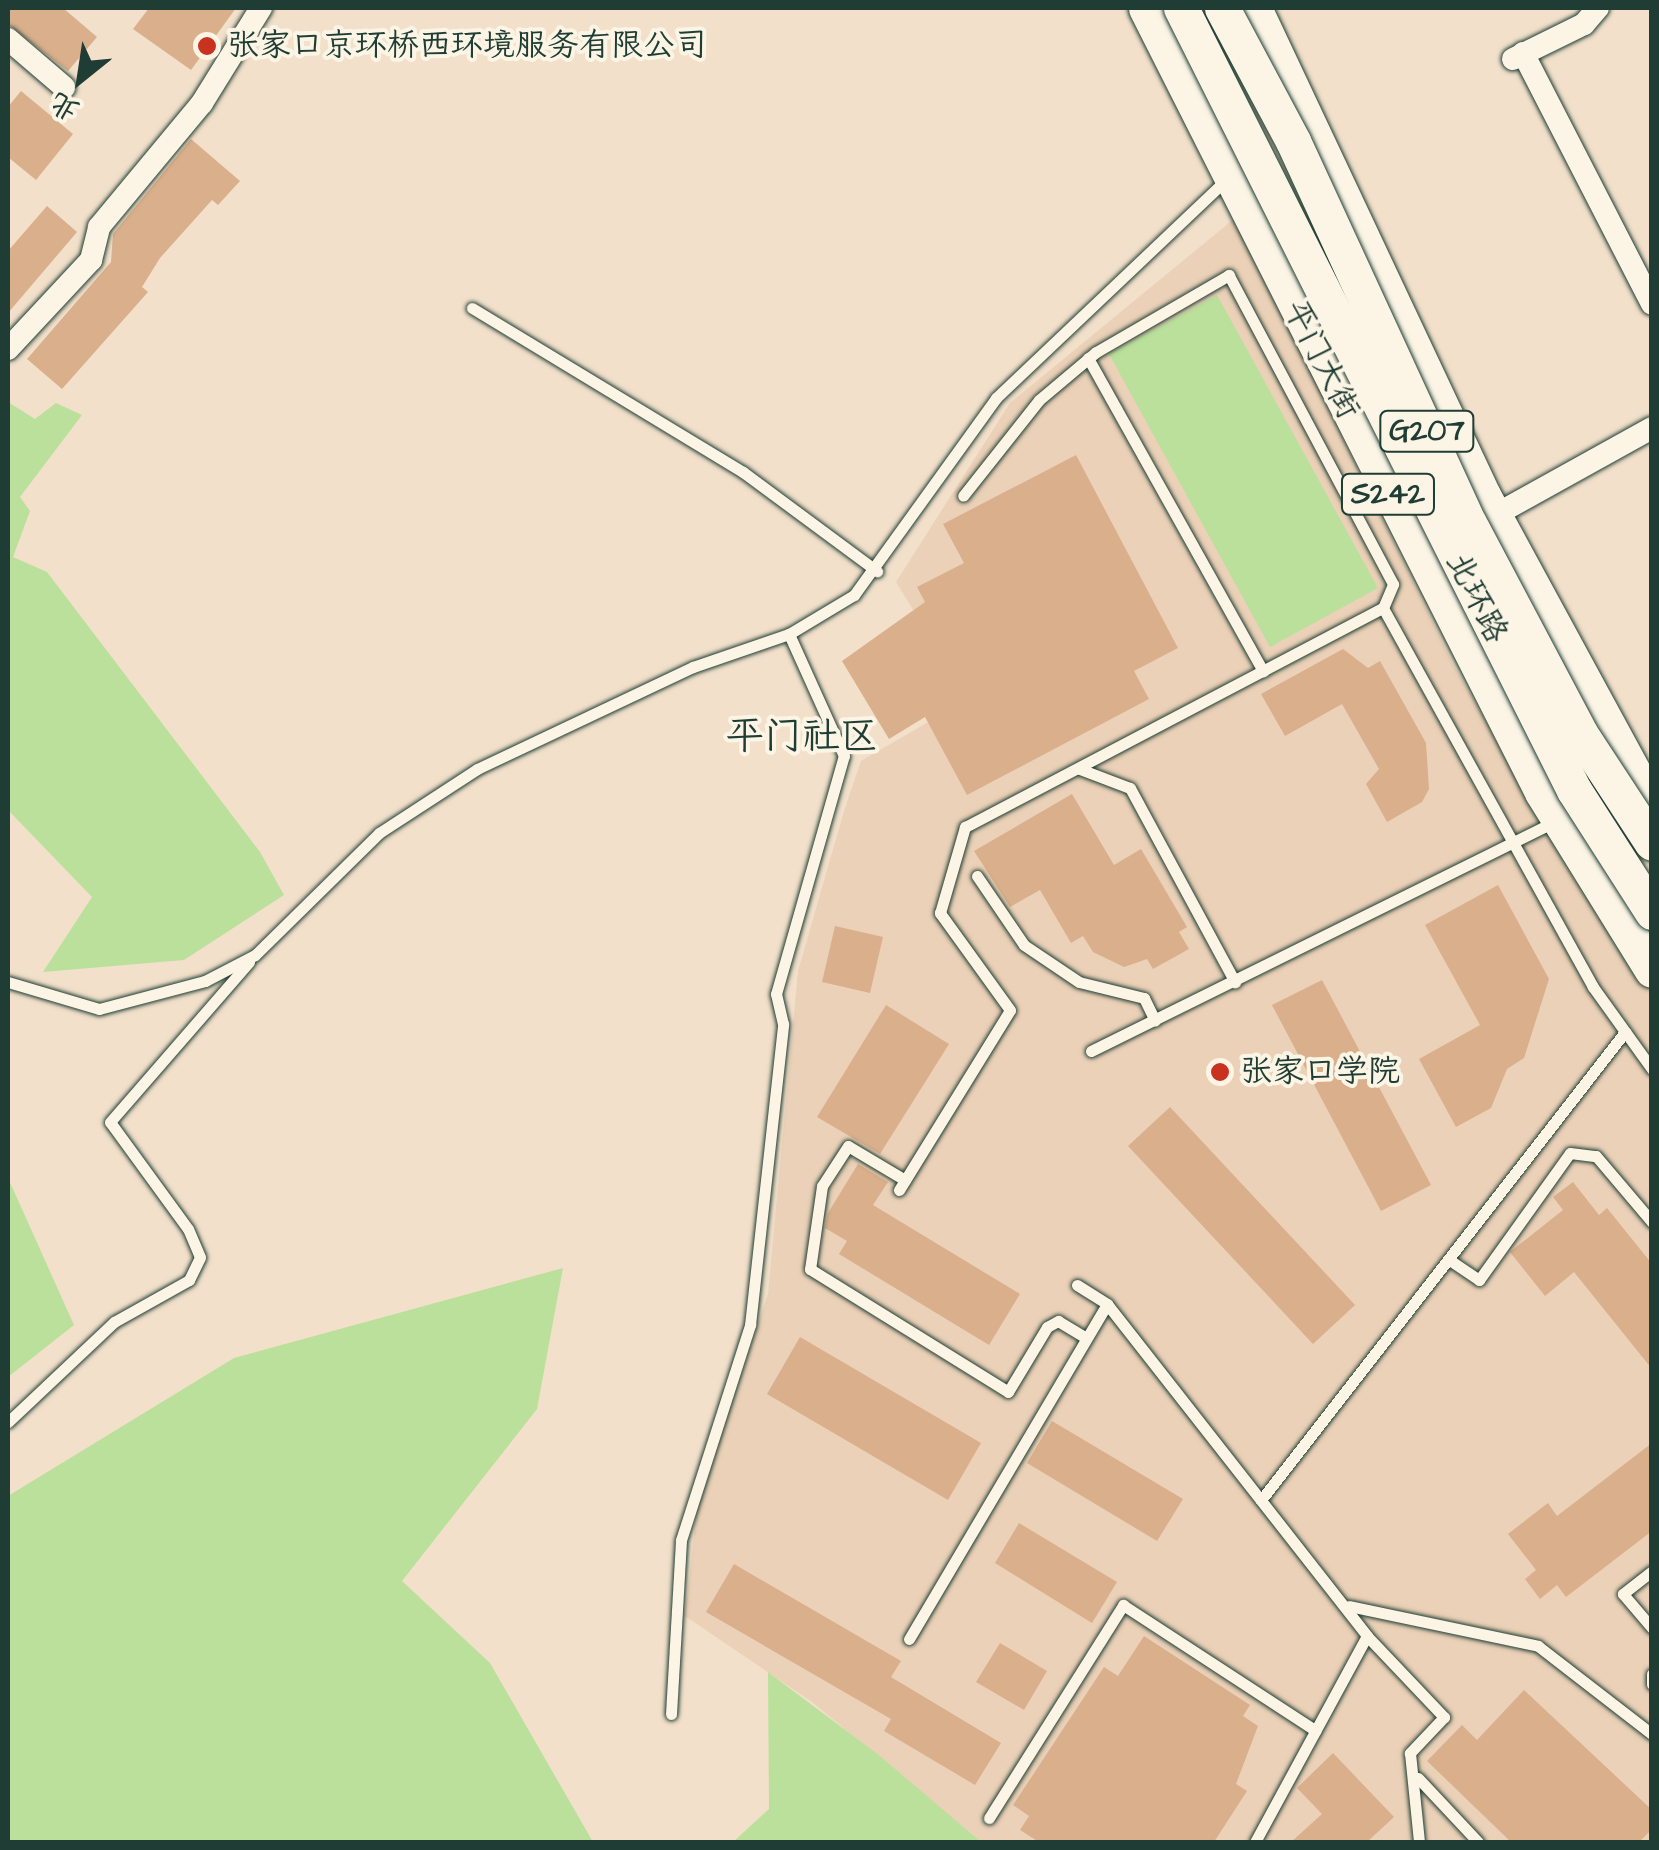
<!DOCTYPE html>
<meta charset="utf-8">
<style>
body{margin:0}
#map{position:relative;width:1659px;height:1850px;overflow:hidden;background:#f2e0ca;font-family:"Architects Daughter","LXGW WenKai TC",sans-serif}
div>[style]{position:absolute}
.built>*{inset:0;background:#ebd1b7}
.green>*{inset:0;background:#bbe09b}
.building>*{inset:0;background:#daaf8b}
.roads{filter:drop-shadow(0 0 2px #1f3d34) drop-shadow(0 0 2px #1f3d34)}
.service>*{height:11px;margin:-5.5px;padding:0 5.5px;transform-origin:5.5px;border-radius:5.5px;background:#fcf5e5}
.minor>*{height:22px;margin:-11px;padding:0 11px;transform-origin:11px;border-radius:11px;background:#fcf5e5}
.primary>*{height:35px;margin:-17.5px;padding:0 17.5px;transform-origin:17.5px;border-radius:17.5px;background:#fcf5e5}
.bridges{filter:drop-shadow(0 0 2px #1f3d34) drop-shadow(0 0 2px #1f3d34)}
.trunk-bridge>*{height:35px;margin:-17.5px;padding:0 17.5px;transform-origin:17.5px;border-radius:17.5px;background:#fcf5e5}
.dots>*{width:28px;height:28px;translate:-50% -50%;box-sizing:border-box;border:5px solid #fcf5e5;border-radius:50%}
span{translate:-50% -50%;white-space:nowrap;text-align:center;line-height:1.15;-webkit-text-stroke:8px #fcf5e5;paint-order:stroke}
.shield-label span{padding:2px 8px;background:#fcf5e5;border:2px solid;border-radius:8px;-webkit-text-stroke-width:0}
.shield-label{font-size:30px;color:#1f3d34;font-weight:700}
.poi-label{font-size:32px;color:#1f3d34}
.left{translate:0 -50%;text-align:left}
.street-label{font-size:32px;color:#1f3d34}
.quarter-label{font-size:38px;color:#1f3d34}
.frame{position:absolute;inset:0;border:10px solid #1f3d34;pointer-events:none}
.north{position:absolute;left:30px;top:30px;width:100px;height:100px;-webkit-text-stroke:8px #fcf5e5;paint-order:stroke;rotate:210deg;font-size:28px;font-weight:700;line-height:40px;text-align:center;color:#1f3d34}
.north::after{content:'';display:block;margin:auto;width:35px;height:45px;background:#1f3d34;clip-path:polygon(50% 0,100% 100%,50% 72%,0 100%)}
</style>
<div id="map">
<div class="built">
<i style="clip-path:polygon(1235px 218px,1453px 664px,1581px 888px,1651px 988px,1651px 1842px,981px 1842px,812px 1702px,685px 1616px,697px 1508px,768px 1294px,798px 971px,844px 811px,861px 761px,968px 699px,896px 582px,1010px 403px)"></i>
</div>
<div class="green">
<i style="clip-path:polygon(1217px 295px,1378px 588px,1270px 647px,1109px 354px)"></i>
<i style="clip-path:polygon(8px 402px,35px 419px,56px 403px,82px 415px,20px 497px,30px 511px,13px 557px,47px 572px,260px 852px,284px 895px,184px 960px,43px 972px,92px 897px,8px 810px)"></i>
<i style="clip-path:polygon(8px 1178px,74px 1325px,8px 1377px)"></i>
<i style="clip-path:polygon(563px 1268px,537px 1409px,402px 1581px,490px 1663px,593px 1842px,8px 1842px,8px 1496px,234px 1358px)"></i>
<i style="clip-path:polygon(768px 1672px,880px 1756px,981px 1842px,733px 1842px,769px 1809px)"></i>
</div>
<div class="building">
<i style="clip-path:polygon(8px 8px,63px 8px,97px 37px,68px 71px,8px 24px)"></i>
<i style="clip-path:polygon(149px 8px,236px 8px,191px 70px,133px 29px)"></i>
<i style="clip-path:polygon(21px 91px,73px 134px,36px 180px,8px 157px,8px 107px)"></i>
<i style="clip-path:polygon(191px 139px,240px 181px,218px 205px,212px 200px,160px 258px,142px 287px,148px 292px,62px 389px,27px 359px,111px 262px,113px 234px)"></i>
<i style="clip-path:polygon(47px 206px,77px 232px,8px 313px,8px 251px)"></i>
<i style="clip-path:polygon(1076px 455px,1178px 648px,1134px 671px,1149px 699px,967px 795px,925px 717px,889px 739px,842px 661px,925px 602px,917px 587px,964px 563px,943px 524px)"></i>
<i style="clip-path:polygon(1343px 649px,1368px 668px,1380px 661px,1426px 743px,1429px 789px,1422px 802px,1387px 822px,1366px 784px,1379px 769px,1342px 704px,1285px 736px,1261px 694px)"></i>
<i style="clip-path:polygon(1072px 794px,1114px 865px,1141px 849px,1187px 927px,1179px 932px,1189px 949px,1153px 969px,1147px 959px,1124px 967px,1093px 952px,1083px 936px,1071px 943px,1040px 890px,1010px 907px,974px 851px)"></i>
<i style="clip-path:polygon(1498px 885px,1549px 979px,1524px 1058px,1507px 1069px,1491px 1108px,1456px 1127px,1419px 1059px,1480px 1025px,1425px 925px)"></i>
<i style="clip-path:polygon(835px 926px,883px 937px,870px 993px,822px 982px)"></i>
<i style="clip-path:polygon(1322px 980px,1431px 1185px,1381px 1211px,1272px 1005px)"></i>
<i style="clip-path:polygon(886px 1005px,949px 1044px,880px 1154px,817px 1117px)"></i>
<i style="clip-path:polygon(1170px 1107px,1355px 1305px,1313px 1344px,1128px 1146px)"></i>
<i style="clip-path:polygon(858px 1164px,888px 1182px,873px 1205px,1020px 1294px,989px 1345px,839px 1254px,847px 1241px,825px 1228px,828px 1213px)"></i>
<i style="clip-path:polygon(1573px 1182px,1599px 1215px,1607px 1208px,1652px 1264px,1652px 1369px,1574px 1272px,1545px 1296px,1510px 1252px,1563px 1210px,1553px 1197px)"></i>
<i style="clip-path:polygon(800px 1337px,981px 1443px,948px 1500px,767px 1394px)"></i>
<i style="clip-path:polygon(1052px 1421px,1183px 1499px,1157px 1541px,1027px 1463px)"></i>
<i style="clip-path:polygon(1652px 1443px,1652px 1531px,1566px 1597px,1557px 1585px,1540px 1599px,1525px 1579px,1536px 1570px,1508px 1534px,1548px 1503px,1557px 1516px)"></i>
<i style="clip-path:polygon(1019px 1523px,1117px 1582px,1092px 1623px,995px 1563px)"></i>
<i style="clip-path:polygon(734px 1564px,901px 1661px,891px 1677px,1001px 1743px,975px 1785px,884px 1731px,891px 1719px,706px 1612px)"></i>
<i style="clip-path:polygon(1144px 1636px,1250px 1705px,1243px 1716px,1258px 1726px,1236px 1784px,1247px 1791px,1214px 1842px,1039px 1842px,1020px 1830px,1029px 1816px,1013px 1805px,1104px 1667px,1118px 1676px)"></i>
<i style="clip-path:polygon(1000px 1643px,1047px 1671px,1024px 1710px,976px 1682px)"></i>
<i style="clip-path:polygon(1524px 1690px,1652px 1810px,1652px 1829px,1639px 1842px,1511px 1842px,1427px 1761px,1462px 1725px,1477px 1740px)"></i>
<i style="clip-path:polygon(1333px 1753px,1394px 1817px,1367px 1842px,1291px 1842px,1322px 1814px,1297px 1788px)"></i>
</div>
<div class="roads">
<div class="service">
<i style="left:472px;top:308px;width:317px;rotate:31.2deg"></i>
<i style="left:743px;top:472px;width:167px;rotate:36.5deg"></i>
<i style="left:1088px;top:358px;width:359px;rotate:60.8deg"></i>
<i style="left:1383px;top:608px;width:433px;rotate:61deg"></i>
<i style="left:1593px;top:987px;width:101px;rotate:54.3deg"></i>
<i style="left:1080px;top:769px;width:53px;rotate:20.8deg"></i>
<i style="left:1130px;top:788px;width:221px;rotate:61.6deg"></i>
<i style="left:977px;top:876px;width:83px;rotate:55.7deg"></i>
<i style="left:1024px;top:945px;width:66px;rotate:33.9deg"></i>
<i style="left:1079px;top:982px;width:67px;rotate:13.8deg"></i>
<i style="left:1144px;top:998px;width:25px;rotate:64deg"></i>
<i style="left:8px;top:982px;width:95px;rotate:16.5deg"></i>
<i style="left:99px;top:1009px;width:110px;rotate:-14.8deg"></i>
<i style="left:205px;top:981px;width:56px;rotate:-27.5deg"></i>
<i style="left:255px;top:955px;width:174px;rotate:-44.5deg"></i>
<i style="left:379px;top:833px;width:117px;rotate:-33.1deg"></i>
<i style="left:477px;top:769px;width:239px;rotate:-25.3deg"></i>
<i style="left:693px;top:667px;width:102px;rotate:-19deg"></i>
<i style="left:1091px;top:1051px;width:517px;rotate:-26.32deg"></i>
<i style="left:905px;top:1180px;width:66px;rotate:-149.2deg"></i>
<i style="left:848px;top:1146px;width:48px;rotate:123deg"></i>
<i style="left:822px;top:1186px;width:84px;rotate:98.2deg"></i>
<i style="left:810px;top:1269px;width:233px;rotate:31.8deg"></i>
<i style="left:1008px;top:1392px;width:76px;rotate:-59deg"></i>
<i style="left:1047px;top:1327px;width:13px;rotate:-29deg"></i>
<i style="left:1058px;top:1321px;width:33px;rotate:31deg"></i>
<i style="left:899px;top:1190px;width:211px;rotate:-58.3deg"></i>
<i style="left:1010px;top:1010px;width:120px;rotate:-125.8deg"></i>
<i style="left:940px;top:913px;width:90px;rotate:-73.8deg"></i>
<i style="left:965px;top:827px;width:472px;rotate:-27.7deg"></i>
<i style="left:1383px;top:608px;width:26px;rotate:-67deg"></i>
<i style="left:1393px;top:584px;width:350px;rotate:-118deg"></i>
<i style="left:1229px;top:275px;width:154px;rotate:149.9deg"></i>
<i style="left:1096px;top:352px;width:75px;rotate:139.9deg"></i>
<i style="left:1039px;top:400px;width:122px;rotate:128.4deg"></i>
<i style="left:1451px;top:1261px;width:34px;rotate:34deg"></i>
<i style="left:1479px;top:1280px;width:156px;rotate:-54.4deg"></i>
<i style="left:1570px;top:1153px;width:26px;rotate:7deg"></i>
<i style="left:1596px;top:1156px;width:87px;rotate:49.7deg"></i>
<i style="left:1077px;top:1285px;width:36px;rotate:32deg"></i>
<i style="left:1107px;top:1304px;width:422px;rotate:51.9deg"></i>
<i style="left:1367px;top:1636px;width:112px;rotate:46.5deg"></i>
<i style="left:1444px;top:1717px;width:50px;rotate:133.4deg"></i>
<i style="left:1410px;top:1753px;width:89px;rotate:84.2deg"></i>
<i style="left:8px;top:1422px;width:146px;rotate:-43.3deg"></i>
<i style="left:114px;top:1322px;width:86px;rotate:-29.2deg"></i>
<i style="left:189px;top:1280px;width:25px;rotate:-64deg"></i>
<i style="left:200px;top:1257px;width:30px;rotate:-113deg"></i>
<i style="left:188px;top:1229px;width:132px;rotate:-126.1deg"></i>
<i style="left:110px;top:1122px;width:212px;rotate:-49deg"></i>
<i style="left:1261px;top:1500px;width:593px;rotate:-52.13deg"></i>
<i style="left:1652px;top:1571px;width:37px;rotate:142deg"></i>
<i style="left:1623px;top:1594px;width:45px;rotate:49.5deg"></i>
<i style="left:1349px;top:1606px;width:193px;rotate:11.9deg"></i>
<i style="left:1538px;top:1646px;width:144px;rotate:37.7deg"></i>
<i style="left:909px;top:1639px;width:389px;rotate:-59.4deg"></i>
<i style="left:1652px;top:1674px;width:10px;rotate:90deg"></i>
<i style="left:671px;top:1714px;width:174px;rotate:-86.7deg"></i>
<i style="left:681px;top:1540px;width:226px;rotate:-72.2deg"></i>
<i style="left:750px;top:1325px;width:303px;rotate:-83.7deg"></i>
<i style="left:783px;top:1024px;width:31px;rotate:-103deg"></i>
<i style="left:776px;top:994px;width:248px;rotate:-74.1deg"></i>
<i style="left:844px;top:756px;width:134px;rotate:-114.3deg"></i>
<i style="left:789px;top:634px;width:76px;rotate:-31deg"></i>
<i style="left:854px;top:595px;width:243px;rotate:-54.2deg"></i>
<i style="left:996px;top:398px;width:320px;rotate:-43.5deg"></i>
<i style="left:1418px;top:1778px;width:88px;rotate:46.8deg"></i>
<i style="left:989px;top:1818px;width:252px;rotate:-57.8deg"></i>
<i style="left:1123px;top:1605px;width:230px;rotate:33.1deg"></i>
<i style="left:1255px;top:1842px;width:234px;rotate:-61.5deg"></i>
</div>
<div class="minor">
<i style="left:8px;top:39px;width:74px;rotate:40.6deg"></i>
<i style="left:1523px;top:53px;width:282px;rotate:62.8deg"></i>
<i style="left:1513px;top:59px;width:79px;rotate:-26.2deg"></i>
<i style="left:1584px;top:24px;width:21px;rotate:-49deg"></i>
<i style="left:8px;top:349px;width:122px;rotate:-47deg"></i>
<i style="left:91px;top:260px;width:34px;rotate:-76deg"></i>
<i style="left:99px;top:227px;width:161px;rotate:-50.3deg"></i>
<i style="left:202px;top:103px;width:112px;rotate:-58.2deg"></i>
<i style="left:1495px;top:515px;width:179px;rotate:-29deg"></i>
</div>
<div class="primary">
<i style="left:1146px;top:8px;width:878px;rotate:63.2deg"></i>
<i style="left:1542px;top:792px;width:209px;rotate:58.3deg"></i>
<i style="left:1254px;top:8px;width:538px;rotate:64.82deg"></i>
<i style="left:1483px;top:495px;width:354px;rotate:61.5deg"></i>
</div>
</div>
<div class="bridges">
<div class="trunk-bridge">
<i style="left:1181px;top:8px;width:875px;rotate:63.32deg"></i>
<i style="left:1574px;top:790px;width:145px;rotate:57.4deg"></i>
<i style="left:1222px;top:8px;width:151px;rotate:61.9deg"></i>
<i style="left:1293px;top:141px;width:421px;rotate:65.3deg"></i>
<i style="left:1469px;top:523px;width:238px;rotate:62.1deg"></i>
<i style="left:1580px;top:733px;width:131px;rotate:56.8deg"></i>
</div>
</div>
<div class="dots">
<i style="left:207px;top:46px;background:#c8321e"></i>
<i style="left:1220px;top:1072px;background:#c8321e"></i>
</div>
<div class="shield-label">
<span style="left:1427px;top:431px">G207</span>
<span style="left:1388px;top:494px">S242</span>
</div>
<div class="poi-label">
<span class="left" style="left:227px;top:46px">张家口京环桥西环境服务有限公司</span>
<span class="left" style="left:1240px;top:1072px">张家口学院</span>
</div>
<div class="street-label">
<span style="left:1321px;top:360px;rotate:63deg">平门大街</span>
<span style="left:1476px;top:598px;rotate:63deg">北环路</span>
</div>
<div class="quarter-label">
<span style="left:802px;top:738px">平门社区</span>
</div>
<div class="frame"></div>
<div class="north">北</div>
</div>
